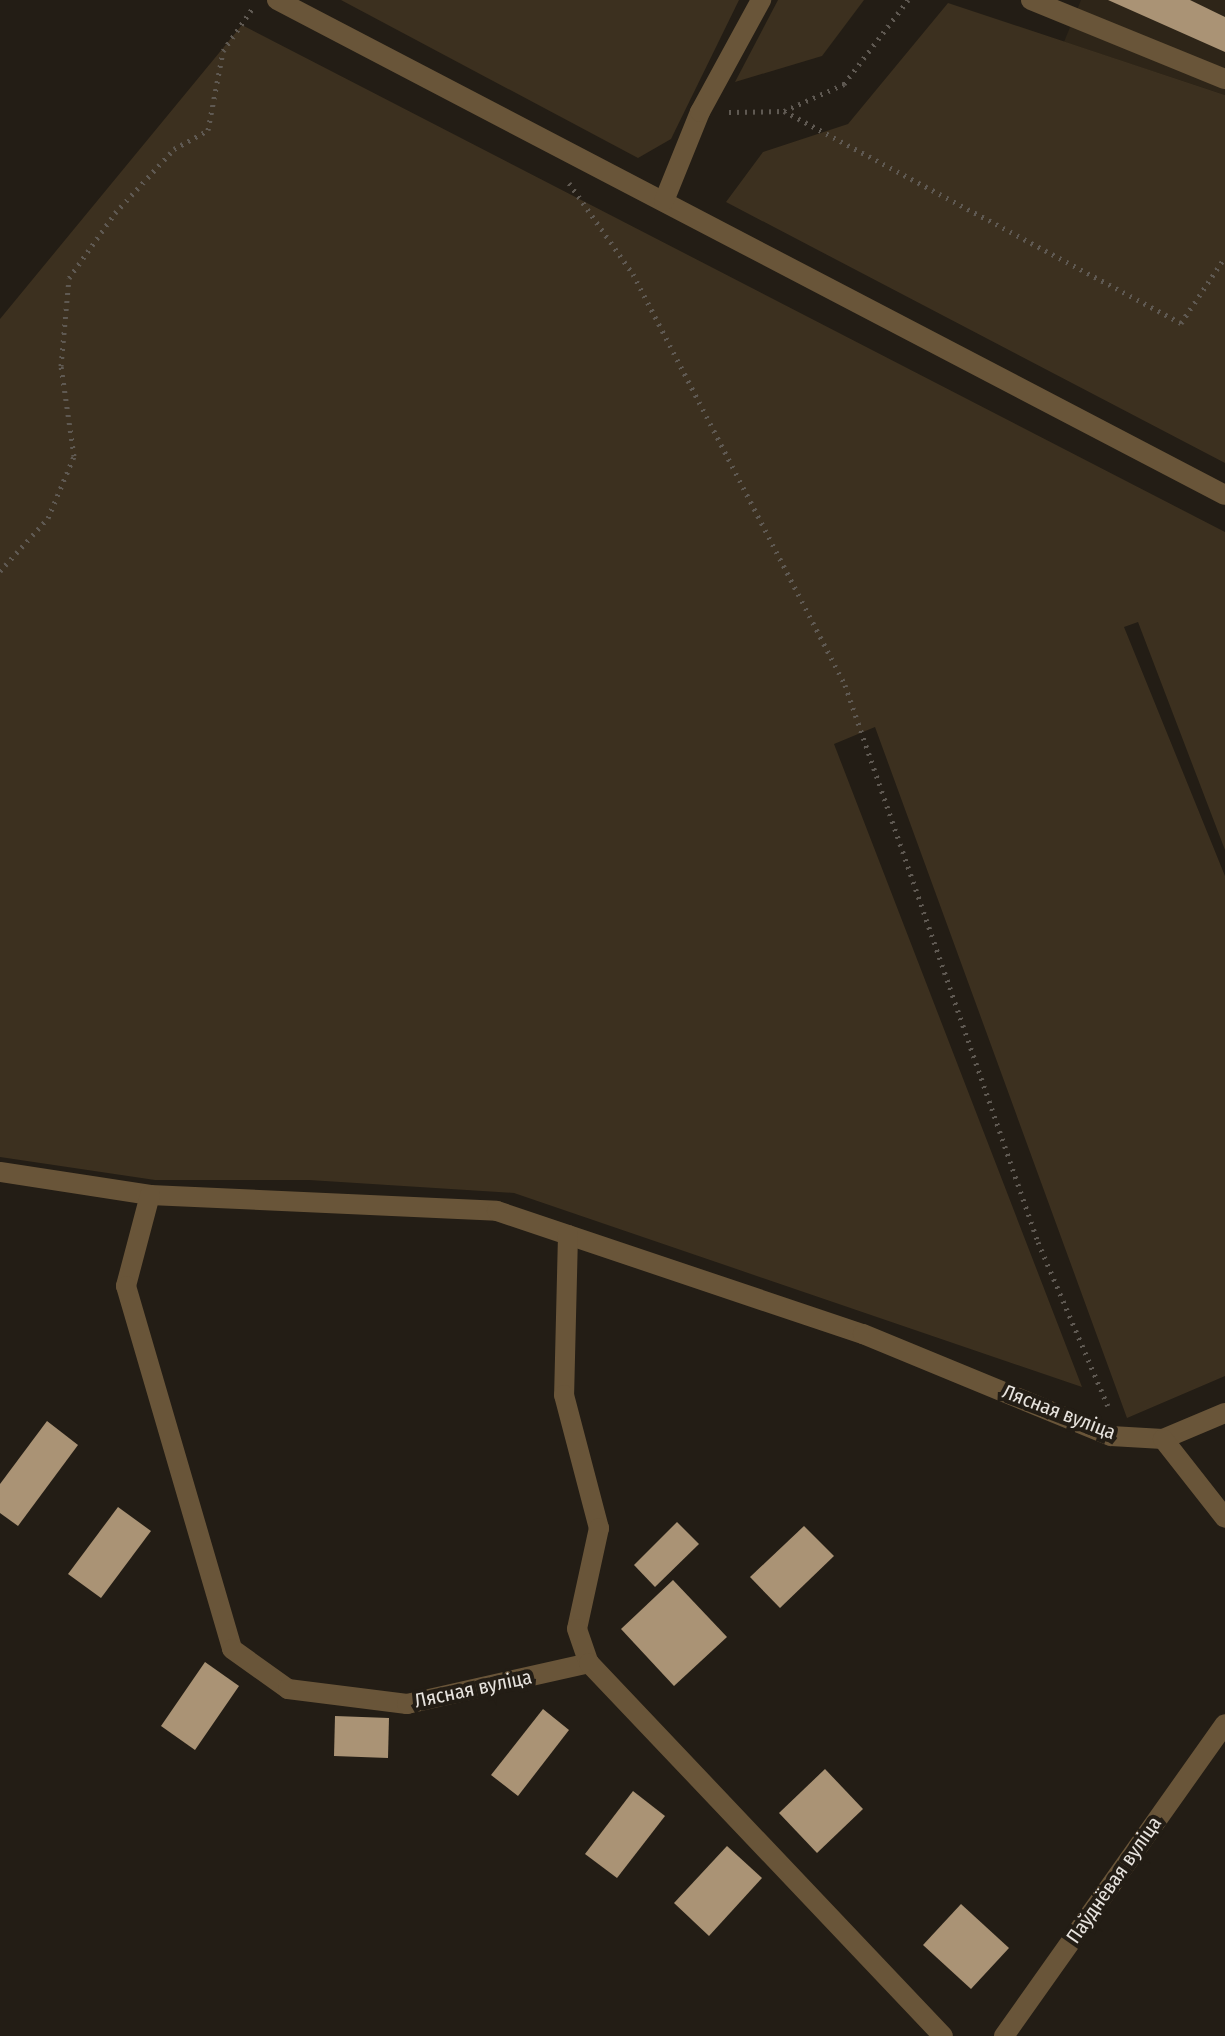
<!DOCTYPE html>
<meta charset="utf-8">
<style>
body{margin:0}
#map{position:relative;width:1225px;height:2036px;overflow:hidden;background:#231d15;font-family:"Fira Sans Condensed",sans-serif}
div>[style]{position:absolute}
.built>*{inset:0;background:#2e2518}
.green>*{inset:0;background:#3c301f}
.building>*{inset:0;background:#aa9375}
.path>*{height:5px;margin-top:-2.5px;transform-origin:0;background:repeating-linear-gradient(90deg,#5f5952 0 2px,transparent 0 8px)}
.minor>*{height:20px;margin:-10px;padding:0 10px;transform-origin:10px;border-radius:10px;background:#695539}
span{translate:-50% -50%;white-space:nowrap;text-align:center;line-height:1.15;-webkit-text-stroke:8px #231d15;paint-order:stroke}
.street-label{font-size:20px;color:#e7e3de}
</style>
<div id="map">
<div class="built">
<i style="clip-path:polygon(1081px 0,1225px 0,1225px 95px,1064px 42px)"></i>
</div>
<div class="green">
<i style="clip-path:polygon(341px 0,739px 0,671px 139px,638px 158px)"></i>
<i style="clip-path:polygon(778px 0,864px 0,822px 56px,735px 82px)"></i>
<i style="clip-path:polygon(948px 3px,1225px 95px,1225px 463px,726px 202px,763px 152px,848px 124px)"></i>
<i style="clip-path:polygon(242px 25px,1225px 532px,1225px 850px,1138px 622px,1124px 627px,1225px 876px,1225px 1376px,1127px 1418px,875px 727px,834px 744px,1082px 1387px,514px 1193px,309px 1180px,155px 1180px,0 1157px,0 319px)"></i>
</div>
<div class="building">
<i style="clip-path:polygon(1108px 0,1190px 0,1225px 17px,1225px 52px)"></i>
<i style="clip-path:polygon(47px 1421px,78px 1445px,18px 1526px,0 1513px,0 1484px)"></i>
<i style="clip-path:polygon(118px 1507px,151px 1531px,101px 1598px,68px 1574px)"></i>
<i style="clip-path:polygon(677px 1522px,699px 1544px,655px 1587px,634px 1565px)"></i>
<i style="clip-path:polygon(804px 1526px,834px 1556px,780px 1608px,750px 1577px)"></i>
<i style="clip-path:polygon(673px 1580px,727px 1637px,674px 1686px,621px 1629px)"></i>
<i style="clip-path:polygon(205px 1662px,239px 1686px,195px 1750px,161px 1726px)"></i>
<i style="clip-path:polygon(543px 1709px,569px 1730px,518px 1796px,491px 1775px)"></i>
<i style="clip-path:polygon(335px 1716px,389px 1718px,388px 1758px,334px 1756px)"></i>
<i style="clip-path:polygon(825px 1769px,863px 1809px,817px 1853px,779px 1813px)"></i>
<i style="clip-path:polygon(633px 1791px,665px 1816px,617px 1878px,585px 1854px)"></i>
<i style="clip-path:polygon(727px 1846px,762px 1878px,709px 1936px,674px 1903px)"></i>
<i style="clip-path:polygon(961px 1904px,1009px 1948px,971px 1989px,923px 1945px)"></i>
</div>
<div class="path">
<i style="left:784px;top:111px;width:450px;rotate:28.1deg"></i>
<i style="left:1181px;top:323px;width:79px;rotate:-56.3deg"></i>
<i style="left:729px;top:112px;width:55px;rotate:-1deg"></i>
<i style="left:784px;top:111px;width:66px;rotate:-24.2deg"></i>
<i style="left:844px;top:84px;width:106px;rotate:-52.7deg"></i>
<i style="left:569px;top:183px;width:111px;rotate:54.9deg"></i>
<i style="left:633px;top:274px;width:462px;rotate:62.7deg"></i>
<i style="left:845px;top:685px;width:589px;rotate:70.89deg"></i>
<i style="left:1038px;top:1242px;width:178px;rotate:66.9deg"></i>
<i style="left:0;top:571px;width:72px;rotate:-47.8deg"></i>
<i style="left:48px;top:518px;width:67px;rotate:-67.2deg"></i>
<i style="left:74px;top:456px;width:91px;rotate:-98.2deg"></i>
<i style="left:61px;top:366px;width:88px;rotate:-84.8deg"></i>
<i style="left:69px;top:278px;width:80px;rotate:-54.7deg"></i>
<i style="left:115px;top:213px;width:87px;rotate:-47.3deg"></i>
<i style="left:174px;top:149px;width:39px;rotate:-29deg"></i>
<i style="left:208px;top:130px;width:80px;rotate:-79.2deg"></i>
<i style="left:223px;top:51px;width:55px;rotate:-55.4deg"></i>
</div>
<div class="minor">
<i style="left:277px;top:0;width:1069px;rotate:27.57deg"></i>
<i style="left:1031px;top:0;width:209px;rotate:22.2deg"></i>
<i style="left:664px;top:201px;width:96px;rotate:-68deg"></i>
<i style="left:700px;top:112px;width:128px;rotate:-61.4deg"></i>
<i style="left:0;top:1172px;width:152px;rotate:8.7deg"></i>
<i style="left:150px;top:1195px;width:347px;rotate:2.6deg"></i>
<i style="left:497px;top:1211px;width:386px;rotate:18.6deg"></i>
<i style="left:863px;top:1334px;width:268px;rotate:22.4deg"></i>
<i style="left:1111px;top:1436px;width:52px;rotate:3.3deg"></i>
<i style="left:1163px;top:1439px;width:67px;rotate:-22.8deg"></i>
<i style="left:150px;top:1195px;width:94px;rotate:104.8deg"></i>
<i style="left:126px;top:1286px;width:378px;rotate:73.7deg"></i>
<i style="left:232px;top:1649px;width:69px;rotate:35.5deg"></i>
<i style="left:288px;top:1689px;width:120px;rotate:7.2deg"></i>
<i style="left:407px;top:1704px;width:187px;rotate:-12.7deg"></i>
<i style="left:568px;top:1235px;width:160px;rotate:91.4deg"></i>
<i style="left:564px;top:1395px;width:138px;rotate:75.3deg"></i>
<i style="left:599px;top:1528px;width:103px;rotate:102.3deg"></i>
<i style="left:577px;top:1629px;width:36px;rotate:71deg"></i>
<i style="left:589px;top:1663px;width:514px;rotate:46.5deg"></i>
<i style="left:1163px;top:1439px;width:100px;rotate:51.9deg"></i>
<i style="left:1004px;top:2036px;width:382px;rotate:-54.7deg"></i>
</div>
<div class="street-label">
<span style="left:1059px;top:1412px;rotate:21deg">Лясная вуліца</span>
<span style="left:473px;top:1689px;rotate:-12deg">Лясная вуліца</span>
<span style="left:1114px;top:1880px;rotate:-55deg">Паўднёвая вуліца</span>
</div>
</div>
